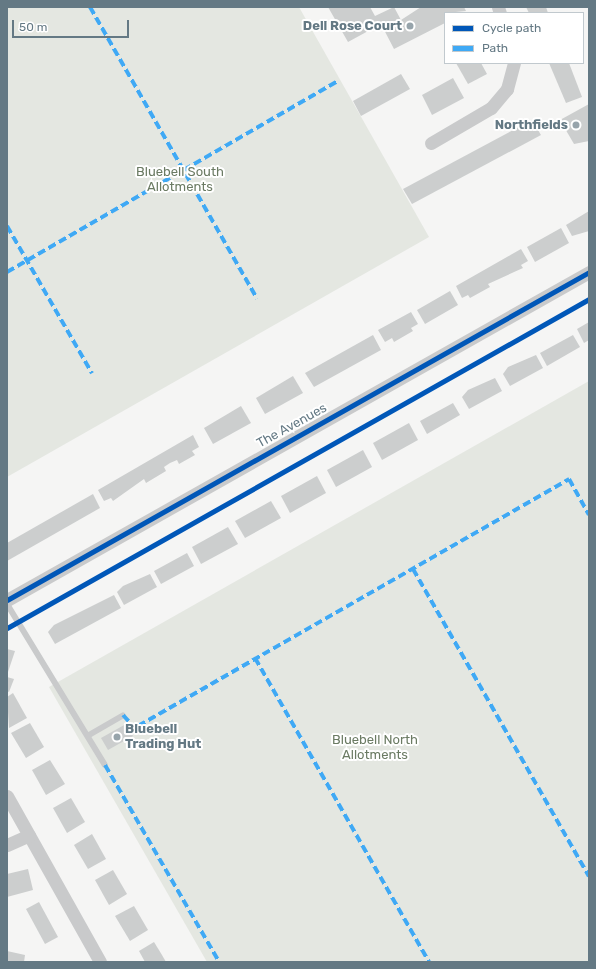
<!DOCTYPE html>
<style>
body{margin:0}
#map{position:relative;width:596px;height:969px;overflow:hidden;background:#f5f5f4;font-family:Rubik,sans-serif}
div>[style]{position:absolute}
.green>*{inset:0;background:#e4e7e1}
.building>*{inset:0;background:#cccece}
.service>*{height:6px;margin:-3px;padding:0 3px;transform-origin:3px;border-radius:3px;background:#c9cacb}
.minor>*{height:13px;margin:-6.5px;padding:0 6.5px;transform-origin:6.5px;border-radius:6.5px;background:#c9cacb}
.quiet>*{height:4px;margin-top:-2px;transform-origin:0;background:repeating-linear-gradient(90deg,#3fa9f5 0 8px,transparent 0 12px)}
.cycleway>*{height:5px;margin:-2.5px;padding:0 2.5px;transform-origin:2.5px;border-radius:2.5px;background:#0057b8}
.dots>*{width:11px;height:11px;translate:-50% -50%;box-sizing:border-box;border:2px solid #fff;border-radius:50%}
span{translate:-50% -50%;white-space:nowrap;text-align:center;line-height:1.15;-webkit-text-stroke:4px #fff;paint-order:stroke}
.poi-label{font-size:13px;color:#647984;font-weight:700}
.right{translate:-100% -50%;text-align:right}
.left{translate:0 -50%;text-align:left}
.park-label{font-size:13px;color:#6b7b63}
.street-label{font-size:13px;color:#647984}
.frame{position:absolute;inset:0;border:8px solid #647984;pointer-events:none}
.legend{position:absolute;left:444px;top:12px;width:140px;height:52px;box-sizing:border-box;background:#fff;border:1px solid #c1c9ce;margin:0;padding:5px 7px;list-style:none;font-size:12px;color:#647984}
.legend li{display:flex;align-items:center;gap:8px;height:20px}
.legend b{width:20px;border:1px solid #c1c9ce}
.scale{position:absolute;left:12px;top:20px;width:117px;height:18px;box-sizing:border-box;border:2px solid #647984;border-top:0;padding-left:5px;font-size:12px;line-height:14px;white-space:nowrap;color:#647984;-webkit-text-stroke:3px #fff;paint-order:stroke}
</style>
<div id="map">
<div class="green">
<i style="clip-path:polygon(7px 7px,299px 7px,429px 237px,7px 477px)"></i>
<i style="clip-path:polygon(589px 381px,589px 962px,207px 962px,49px 687px)"></i>
</div>
<div class="building">
<i style="clip-path:polygon(328px 7px,370px 7px,375px 16px,394px 7px,401px 20px,421px 7px,464px 7px,466px 11px,445px 13px,445px 23px,394px 49px,381px 24px,348px 42px)"></i>
<i style="clip-path:polygon(526px 7px,546px 7px,548px 13px,529px 13px)"></i>
<i style="clip-path:polygon(456px 63px,481px 63px,487px 74px,468px 84px)"></i>
<i style="clip-path:polygon(549px 63px,569px 63px,582px 97px,566px 103px)"></i>
<i style="clip-path:polygon(401px 74px,410px 89px,361px 116px,353px 101px)"></i>
<i style="clip-path:polygon(453px 78px,464px 98px,432px 115px,422px 95px)"></i>
<i style="clip-path:polygon(589px 104px,589px 141px,574px 144px,560px 120px)"></i>
<i style="clip-path:polygon(532px 120px,541px 135px,412px 204px,403px 189px)"></i>
<i style="clip-path:polygon(589px 211px,589px 231px,572px 236px,566px 225px)"></i>
<i style="clip-path:polygon(561px 228px,569px 243px,535px 262px,527px 247px)"></i>
<i style="clip-path:polygon(521px 249px,528px 261px,521px 265px,523px 268px,488px 284px,490px 287px,470px 298px,468px 295px,462px 298px,456px 286px)"></i>
<i style="clip-path:polygon(450px 291px,458px 305px,425px 324px,417px 310px)"></i>
<i style="clip-path:polygon(411px 312px,418px 324px,411px 328px,413px 331px,394px 342px,392px 338px,385px 342px,378px 330px)"></i>
<i style="clip-path:polygon(589px 322px,589px 340px,584px 343px,577px 329px)"></i>
<i style="clip-path:polygon(373px 335px,381px 350px,314px 387px,305px 373px)"></i>
<i style="clip-path:polygon(573px 335px,580px 347px,547px 366px,540px 353px)"></i>
<i style="clip-path:polygon(536px 355px,543px 368px,510px 386px,503px 374px,508px 367px)"></i>
<i style="clip-path:polygon(293px 376px,303px 393px,265px 414px,256px 398px)"></i>
<i style="clip-path:polygon(495px 378px,502px 391px,469px 409px,462px 397px,468px 390px)"></i>
<i style="clip-path:polygon(453px 403px,460px 415px,427px 434px,420px 421px)"></i>
<i style="clip-path:polygon(241px 406px,251px 423px,213px 444px,204px 428px)"></i>
<i style="clip-path:polygon(409px 423px,418px 440px,382px 460px,373px 443px)"></i>
<i style="clip-path:polygon(193px 435px,199px 447px,192px 451px,195px 455px,179px 464px,177px 460px,170px 463px,164px 467px,166px 471px,146px 483px,144px 479px,113px 501px,111px 498px,104px 501px,98px 490px)"></i>
<i style="clip-path:polygon(363px 450px,372px 467px,336px 487px,327px 470px)"></i>
<i style="clip-path:polygon(317px 476px,326px 493px,290px 513px,281px 496px)"></i>
<i style="clip-path:polygon(93px 494px,100px 508px,7px 561px,7px 543px)"></i>
<i style="clip-path:polygon(271px 501px,281px 518px,245px 538px,235px 521px)"></i>
<i style="clip-path:polygon(228px 527px,238px 544px,201px 564px,192px 547px)"></i>
<i style="clip-path:polygon(187px 553px,194px 566px,161px 584px,154px 571px)"></i>
<i style="clip-path:polygon(150px 574px,157px 587px,124px 605px,117px 592px,123px 586px)"></i>
<i style="clip-path:polygon(114px 595px,121px 608px,55px 644px,48px 632px,54px 625px)"></i>
<i style="clip-path:polygon(7px 649px,15px 651px,7px 675px)"></i>
<i style="clip-path:polygon(7px 677px,14px 679px,9px 692px,7px 691px)"></i>
<i style="clip-path:polygon(13px 693px,27px 718px,9px 728px,7px 697px)"></i>
<i style="clip-path:polygon(30px 723px,44px 747px,26px 758px,11px 733px)"></i>
<i style="clip-path:polygon(126px 724px,133px 736px,108px 750px,101px 738px)"></i>
<i style="clip-path:polygon(50px 760px,65px 784px,46px 795px,32px 770px)"></i>
<i style="clip-path:polygon(71px 798px,85px 822px,67px 833px,53px 808px)"></i>
<i style="clip-path:polygon(92px 834px,106px 859px,88px 869px,74px 845px)"></i>
<i style="clip-path:polygon(28px 869px,33px 890px,7px 897px,7px 874px)"></i>
<i style="clip-path:polygon(113px 870px,127px 894px,109px 905px,95px 880px)"></i>
<i style="clip-path:polygon(39px 902px,58px 937px,45px 944px,26px 909px)"></i>
<i style="clip-path:polygon(134px 906px,148px 930px,130px 941px,115px 916px)"></i>
<i style="clip-path:polygon(154px 942px,162px 955px,166px 962px,145px 962px,139px 951px)"></i>
<i style="clip-path:polygon(7px 951px,25px 955px,24px 962px,7px 962px)"></i>
</div>
<div class="service">
<i style="left:7px;top:604px;width:188px;rotate:58.7deg"></i>
<i style="left:89px;top:735px;width:39px;rotate:-30deg"></i>
</div>
<div class="minor">
<i style="left:498px;top:7px;width:6px;rotate:72deg"></i>
<i style="left:431px;top:143px;width:69px;rotate:-30.3deg"></i>
<i style="left:491px;top:108px;width:25px;rotate:-50deg"></i>
<i style="left:507px;top:89px;width:27px;rotate:-75deg"></i>
<i style="left:7px;top:600px;width:668px;rotate:-29.4deg"></i>
<i style="left:7px;top:796px;width:190px;rotate:60.7deg"></i>
<i style="left:7px;top:845px;width:24px;rotate:-24deg"></i>
</div>
<div class="quiet">
<i style="left:90px;top:7px;width:336px;rotate:60.2deg"></i>
<i style="left:7px;top:226px;width:170px;rotate:60deg"></i>
<i style="left:7px;top:272px;width:382px;rotate:-30deg"></i>
<i style="left:413px;top:569px;width:354px;rotate:60.2deg"></i>
<i style="left:255px;top:658px;width:350px;rotate:60.2deg"></i>
<i style="left:123px;top:715px;width:13px;rotate:48deg"></i>
<i style="left:132px;top:725px;width:6px;rotate:9deg"></i>
<i style="left:138px;top:726px;width:497px;rotate:-29.8deg"></i>
<i style="left:569px;top:479px;width:41px;rotate:60.9deg"></i>
<i style="left:105px;top:765px;width:228px;rotate:59.9deg"></i>
</div>
<div class="cycleway">
<i style="left:7px;top:600px;width:668px;rotate:-29.4deg"></i>
<i style="left:7px;top:628px;width:669px;rotate:-29.48deg"></i>
</div>
<div class="dots">
<i style="left:410px;top:26px;background:#97a4ab"></i>
<i style="left:576px;top:125px;background:#97a4ab"></i>
<i style="left:117px;top:737px;background:#97a4ab"></i>
</div>
<div class="poi-label">
<span class="right" style="left:402px;top:26px">Dell Rose Court</span>
<span class="right" style="left:568px;top:125px">Northfields</span>
<span class="left" style="left:125px;top:737px">Bluebell<br>Trading Hut</span>
</div>
<div class="park-label">
<span style="left:180px;top:180px">Bluebell South<br>Allotments</span>
<span style="left:375px;top:748px">Bluebell North<br>Allotments</span>
</div>
<div class="street-label">
<span style="left:292px;top:426px;rotate:-29deg">The Avenues</span>
</div>
<div class="frame"></div>
<ul class="legend">
<li><b style="height:5px;background:#0057b8"></b>Cycle path</li>
<li><b style="height:5px;background:#3fa9f5"></b>Path</li>
</ul>
<div class="scale">50 m</div>
</div>
